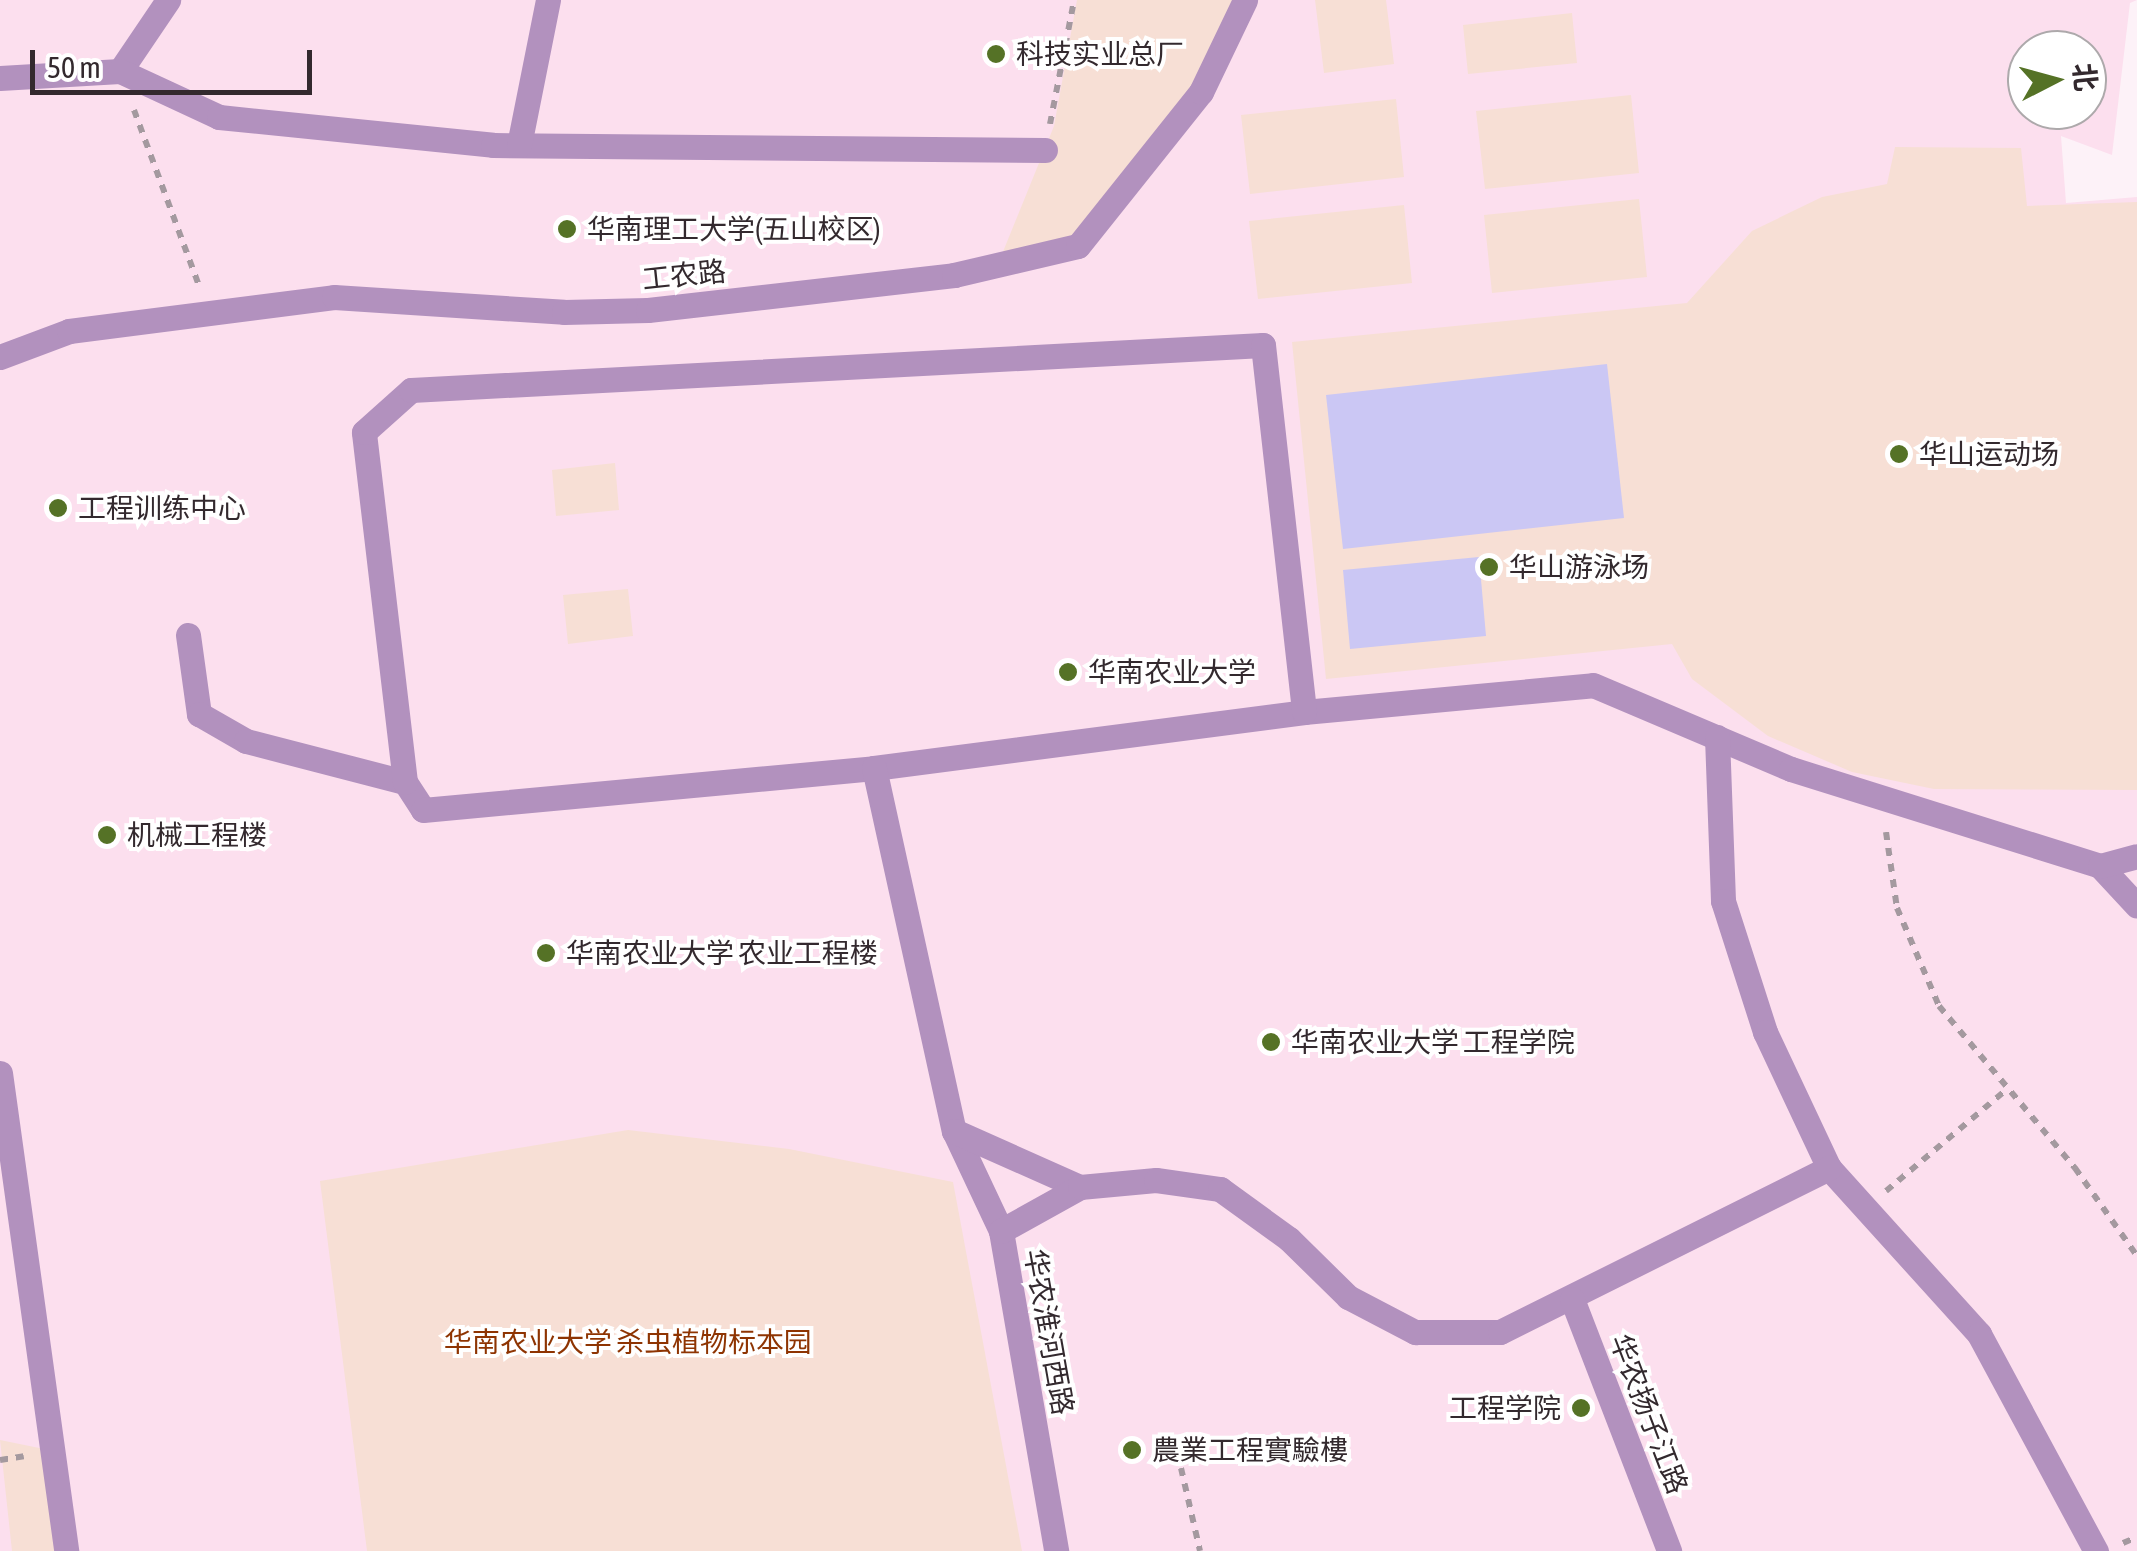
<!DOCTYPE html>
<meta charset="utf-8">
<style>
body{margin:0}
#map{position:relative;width:2137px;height:1551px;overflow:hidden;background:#fdf2f8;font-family:"Asap Condensed","Noto Sans SC",sans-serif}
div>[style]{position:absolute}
.built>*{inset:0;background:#fcdfee}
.green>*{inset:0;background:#f7dfd5}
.water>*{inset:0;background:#cbc7f4}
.path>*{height:6px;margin-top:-3px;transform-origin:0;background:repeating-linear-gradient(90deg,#a4999f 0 8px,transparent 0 16px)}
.minor>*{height:25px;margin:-12.5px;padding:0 12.5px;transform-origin:12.5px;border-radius:12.5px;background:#b291be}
.dots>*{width:28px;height:28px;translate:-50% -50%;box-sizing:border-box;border:5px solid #fff;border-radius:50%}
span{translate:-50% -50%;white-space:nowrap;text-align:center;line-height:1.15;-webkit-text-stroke:8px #fff;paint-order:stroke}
.poi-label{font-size:28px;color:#33292e}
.left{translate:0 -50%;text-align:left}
.right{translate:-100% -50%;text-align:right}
.street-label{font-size:28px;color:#33292e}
.park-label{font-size:28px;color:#8e3402}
.north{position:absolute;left:2007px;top:30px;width:100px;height:100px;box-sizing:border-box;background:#fff;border:2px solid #ada9ab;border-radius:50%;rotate:84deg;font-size:28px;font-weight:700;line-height:40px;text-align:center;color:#33292e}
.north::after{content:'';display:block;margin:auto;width:35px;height:45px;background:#557226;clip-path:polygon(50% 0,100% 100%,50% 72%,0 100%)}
.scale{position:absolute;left:30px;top:50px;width:282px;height:45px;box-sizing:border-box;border:5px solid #33292e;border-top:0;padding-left:12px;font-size:30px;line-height:35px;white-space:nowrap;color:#33292e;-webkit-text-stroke:8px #fff;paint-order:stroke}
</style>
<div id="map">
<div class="built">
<i style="clip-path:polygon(evenodd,0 0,2137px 0,2130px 3px,2112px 155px,2061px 136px,2066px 203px,2137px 197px,2137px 1551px,0 1551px,0 0,2027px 50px,2087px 50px,2087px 110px,2027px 110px,2027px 50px)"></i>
</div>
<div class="green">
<i style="clip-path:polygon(1077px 0,1245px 0,1201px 92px,1078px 246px,998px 264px,1054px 126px)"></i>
<i style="clip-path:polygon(1315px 0,1386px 0,1394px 64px,1324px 73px)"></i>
<i style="clip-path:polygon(1572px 13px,1577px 63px,1468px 74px,1463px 25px)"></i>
<i style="clip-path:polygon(1631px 95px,1639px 173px,1485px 189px,1476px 111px)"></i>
<i style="clip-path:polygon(1396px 99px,1404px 177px,1250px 194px,1241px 115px)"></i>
<i style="clip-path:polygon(1895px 147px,2021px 148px,2027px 206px,2137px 202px,2137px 790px,1934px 789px,1852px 772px,1768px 736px,1692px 679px,1672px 644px,1326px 679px,1292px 342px,1687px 303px,1752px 231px,1822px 197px,1887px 184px)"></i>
<i style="clip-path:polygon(1639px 199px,1647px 277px,1492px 293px,1484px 215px)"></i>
<i style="clip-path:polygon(1404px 205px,1412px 283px,1258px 299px,1249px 221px)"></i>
<i style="clip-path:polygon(615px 463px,619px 510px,556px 516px,552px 470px)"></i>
<i style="clip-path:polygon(628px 589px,633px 636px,568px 644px,563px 595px)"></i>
<i style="clip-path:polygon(628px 1130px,789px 1149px,953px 1182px,1022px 1551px,367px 1551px,320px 1181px)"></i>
<i style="clip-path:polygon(0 1440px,54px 1451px,66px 1551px,12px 1551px)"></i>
</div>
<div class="water">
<i style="clip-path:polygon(1607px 364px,1624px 518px,1343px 549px,1326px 395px)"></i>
<i style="clip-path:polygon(1479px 557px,1486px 636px,1350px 649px,1343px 570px)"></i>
</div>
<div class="path">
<i style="left:134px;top:110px;width:188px;rotate:69.7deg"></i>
<i style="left:1050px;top:124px;width:126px;rotate:-79deg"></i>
<i style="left:1886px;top:832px;width:77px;rotate:81.8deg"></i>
<i style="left:1897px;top:908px;width:107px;rotate:66.8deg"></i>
<i style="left:1939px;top:1006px;width:212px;rotate:50deg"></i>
<i style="left:2075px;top:1168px;width:108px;rotate:54.8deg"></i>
<i style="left:1886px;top:1191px;width:158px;rotate:-40.1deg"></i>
<i style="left:0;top:1460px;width:24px;rotate:-9deg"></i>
<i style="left:1181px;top:1468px;width:85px;rotate:77.1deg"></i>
<i style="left:2123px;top:1543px;width:15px;rotate:-23deg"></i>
</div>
<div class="minor">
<i style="left:120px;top:71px;width:86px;rotate:-55.9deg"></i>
<i style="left:0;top:78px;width:120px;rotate:-3.3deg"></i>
<i style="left:120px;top:71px;width:109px;rotate:24.9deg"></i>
<i style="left:219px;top:117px;width:275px;rotate:5.8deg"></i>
<i style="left:493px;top:145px;width:552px;rotate:0.52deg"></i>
<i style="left:519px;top:145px;width:148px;rotate:-78.7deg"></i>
<i style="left:0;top:357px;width:74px;rotate:-20.6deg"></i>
<i style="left:69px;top:331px;width:267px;rotate:-7.3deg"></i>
<i style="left:334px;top:297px;width:230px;rotate:3.7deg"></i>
<i style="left:564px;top:312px;width:84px;rotate:-1.4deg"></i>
<i style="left:648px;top:310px;width:308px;rotate:-6.5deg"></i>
<i style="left:954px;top:275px;width:127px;rotate:-13.2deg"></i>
<i style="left:1078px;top:246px;width:197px;rotate:-51.4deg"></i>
<i style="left:1201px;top:92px;width:102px;rotate:-64.4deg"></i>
<i style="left:188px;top:635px;width:80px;rotate:82.1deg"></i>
<i style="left:199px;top:714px;width:54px;rotate:29.9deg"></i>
<i style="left:246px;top:741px;width:164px;rotate:14.5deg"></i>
<i style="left:405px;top:782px;width:33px;rotate:57deg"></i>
<i style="left:423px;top:810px;width:453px;rotate:-5.3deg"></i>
<i style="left:874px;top:768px;width:434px;rotate:-7.4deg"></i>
<i style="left:1304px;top:712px;width:290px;rotate:-5.3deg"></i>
<i style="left:1593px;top:685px;width:215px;rotate:23deg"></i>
<i style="left:1791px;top:769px;width:324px;rotate:17.4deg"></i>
<i style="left:2100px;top:866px;width:54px;rotate:47.2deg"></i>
<i style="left:1717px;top:737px;width:164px;rotate:87.9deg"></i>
<i style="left:1723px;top:901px;width:138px;rotate:72.2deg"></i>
<i style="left:1765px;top:1032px;width:150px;rotate:64.8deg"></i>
<i style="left:1829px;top:1168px;width:224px;rotate:47.9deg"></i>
<i style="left:1979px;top:1334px;width:247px;rotate:61.7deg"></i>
<i style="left:874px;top:768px;width:372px;rotate:77.6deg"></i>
<i style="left:954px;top:1131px;width:110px;rotate:64.8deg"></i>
<i style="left:1001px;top:1231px;width:325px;rotate:80.2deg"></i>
<i style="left:405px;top:782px;width:352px;rotate:-96.7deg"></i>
<i style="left:364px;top:432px;width:63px;rotate:-41.8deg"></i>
<i style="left:411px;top:390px;width:853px;rotate:-3.02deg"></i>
<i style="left:1263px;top:345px;width:369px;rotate:83.6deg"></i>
<i style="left:2100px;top:866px;width:38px;rotate:-15deg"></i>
<i style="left:0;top:1073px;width:483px;rotate:82.1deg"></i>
<i style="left:954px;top:1131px;width:138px;rotate:24deg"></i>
<i style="left:1001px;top:1231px;width:90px;rotate:-29.1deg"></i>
<i style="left:1080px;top:1187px;width:76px;rotate:-5.3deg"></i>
<i style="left:1156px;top:1180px;width:65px;rotate:8deg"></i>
<i style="left:1220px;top:1189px;width:85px;rotate:35.9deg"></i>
<i style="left:1289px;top:1239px;width:83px;rotate:44.5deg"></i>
<i style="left:1348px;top:1297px;width:76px;rotate:27.6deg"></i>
<i style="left:1415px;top:1332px;width:85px"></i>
<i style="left:1500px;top:1332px;width:368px;rotate:-26.5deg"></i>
<i style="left:1572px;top:1299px;width:270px;rotate:68.9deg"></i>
</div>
<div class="dots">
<i style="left:996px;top:54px;background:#557226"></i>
<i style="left:567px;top:229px;background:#557226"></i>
<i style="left:1899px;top:454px;background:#557226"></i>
<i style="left:58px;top:508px;background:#557226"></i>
<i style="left:1489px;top:567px;background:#557226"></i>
<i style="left:1068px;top:672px;background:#557226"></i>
<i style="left:107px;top:835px;background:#557226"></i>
<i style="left:546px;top:953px;background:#557226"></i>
<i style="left:1271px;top:1042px;background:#557226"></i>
<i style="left:1581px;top:1408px;background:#557226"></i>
<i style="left:1132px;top:1450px;background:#557226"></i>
</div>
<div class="poi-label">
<span class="left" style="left:1016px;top:54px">科技实业总厂</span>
<span class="left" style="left:587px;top:229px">华南理工大学(五山校区)</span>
<span class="left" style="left:1919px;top:454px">华山运动场</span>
<span class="left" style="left:78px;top:508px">工程训练中心</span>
<span class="left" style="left:1509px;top:567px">华山游泳场</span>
<span class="left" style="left:1088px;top:672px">华南农业大学</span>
<span class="left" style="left:127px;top:835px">机械工程楼</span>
<span class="left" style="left:566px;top:953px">华南农业大学 农业工程楼</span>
<span class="left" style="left:1291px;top:1042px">华南农业大学 工程学院</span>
<span class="right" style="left:1561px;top:1408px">工程学院</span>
<span class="left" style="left:1152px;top:1450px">農業工程實驗樓</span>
</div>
<div class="street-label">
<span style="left:684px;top:275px;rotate:-6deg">工农路</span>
<span style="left:1049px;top:1332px;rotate:80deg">华农淮河西路</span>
<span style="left:1649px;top:1414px;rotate:69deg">华农扬子江路</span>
</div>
<div class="park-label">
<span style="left:628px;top:1342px">华南农业大学 杀虫植物标本园</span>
</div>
<div class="north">北</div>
<div class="scale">50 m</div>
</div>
